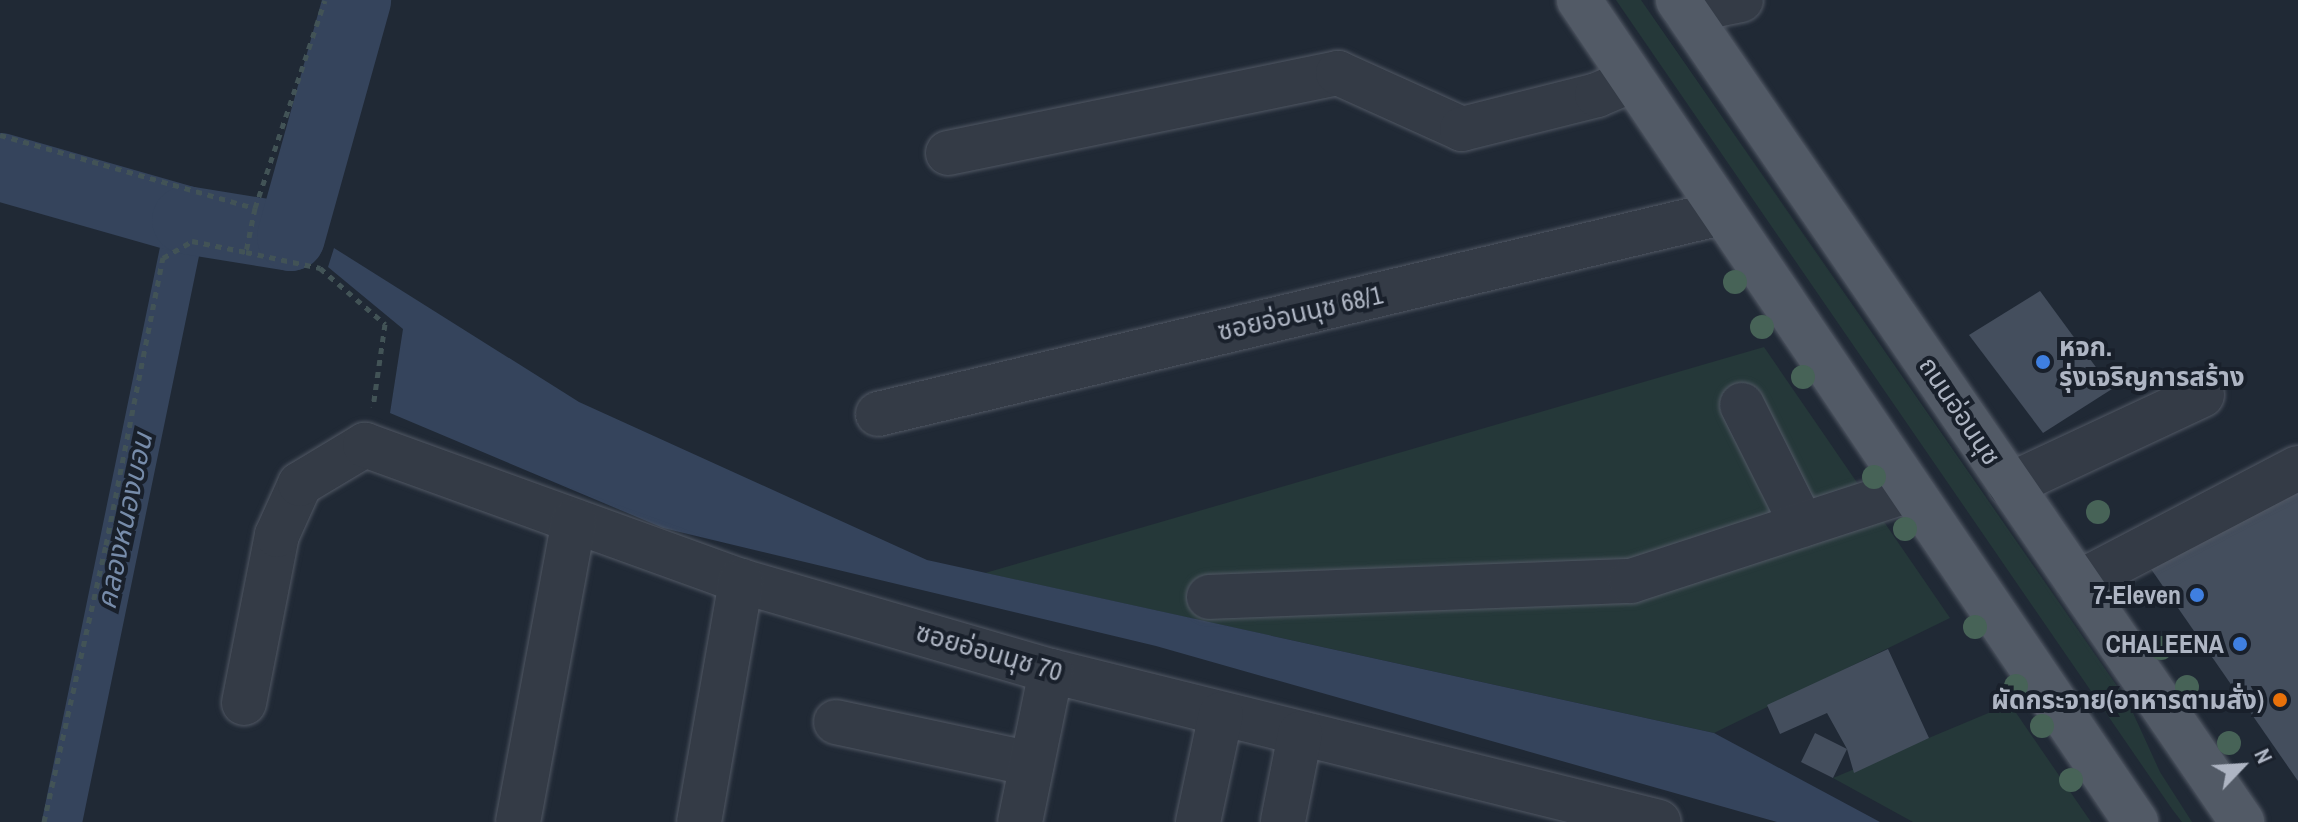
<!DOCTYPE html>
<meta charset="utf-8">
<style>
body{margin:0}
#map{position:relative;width:2298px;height:822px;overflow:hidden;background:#202935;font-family:"Archivo Narrow","Noto Sans Thai",sans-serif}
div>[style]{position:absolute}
.green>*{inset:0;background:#253839}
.water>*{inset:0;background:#35445c}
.canal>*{height:40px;margin:-20px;padding:0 20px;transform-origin:20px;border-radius:20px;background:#35445c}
.river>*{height:68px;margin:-34px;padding:0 34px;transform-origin:34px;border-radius:34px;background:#35445c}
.building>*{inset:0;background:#444e5d}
.path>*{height:5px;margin-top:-2.5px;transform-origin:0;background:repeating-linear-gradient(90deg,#425356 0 6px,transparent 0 12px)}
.roads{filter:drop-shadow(0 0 2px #515864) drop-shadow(0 0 2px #515864)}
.minor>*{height:44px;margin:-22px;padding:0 22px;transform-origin:22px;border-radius:22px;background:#343b46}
.major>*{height:44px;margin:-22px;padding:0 22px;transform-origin:22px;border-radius:22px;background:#525a66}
.trees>*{width:24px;height:24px;margin:-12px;border-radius:50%;background:#476357}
.dots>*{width:22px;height:22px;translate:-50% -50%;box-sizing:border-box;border:4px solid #19202b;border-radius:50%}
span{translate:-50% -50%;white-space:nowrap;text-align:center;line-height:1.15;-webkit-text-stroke:8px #19202b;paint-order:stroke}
.street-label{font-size:26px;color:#aeb5c3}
.poi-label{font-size:26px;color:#aeb5c3;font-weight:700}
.left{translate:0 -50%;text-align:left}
.right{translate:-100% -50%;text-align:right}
.water-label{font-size:28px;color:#778caa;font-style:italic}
.north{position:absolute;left:2202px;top:726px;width:80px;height:80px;-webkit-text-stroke:6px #19202b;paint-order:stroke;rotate:65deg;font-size:22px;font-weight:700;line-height:32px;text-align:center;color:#aeb5c3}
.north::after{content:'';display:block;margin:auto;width:28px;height:36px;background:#aeb5c3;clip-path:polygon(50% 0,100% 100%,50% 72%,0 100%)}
</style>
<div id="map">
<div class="green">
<i style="clip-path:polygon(1616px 0,1641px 0,2128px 702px,2160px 772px,2192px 822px,2182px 822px,2172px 809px)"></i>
<i style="clip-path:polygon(1764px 347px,1950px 618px,1714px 733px,985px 573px)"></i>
<i style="clip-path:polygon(2010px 704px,2091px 822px,1913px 822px,1833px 778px)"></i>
</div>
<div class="water">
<i style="clip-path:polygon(334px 248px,579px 402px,927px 560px,1714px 733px,1880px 822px,1777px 822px,1156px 646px,663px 528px,390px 413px,403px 329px,328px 267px)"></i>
</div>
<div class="canal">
<i style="left:62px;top:822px;width:615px;rotate:-78.36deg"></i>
</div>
<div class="river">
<i style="left:0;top:167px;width:193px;rotate:15.9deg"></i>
<i style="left:186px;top:220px;width:106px;rotate:9.2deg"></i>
<i style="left:291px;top:237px;width:246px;rotate:-74.4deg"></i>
</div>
<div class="building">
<i style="clip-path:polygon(2040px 291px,2112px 389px,2043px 433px,1969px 335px)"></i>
<i style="clip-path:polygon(2298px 486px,2298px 781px,2151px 569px)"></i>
<i style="clip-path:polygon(1888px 649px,1929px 738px,1854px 773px,1847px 749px,1833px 778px,1801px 762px,1815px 733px,1847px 749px,1827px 713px,1780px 734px,1767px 705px)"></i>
</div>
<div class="path">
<i style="left:0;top:135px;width:265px;rotate:16deg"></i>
<i style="left:255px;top:208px;width:219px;rotate:-71.4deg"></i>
<i style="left:255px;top:208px;width:45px;rotate:101.6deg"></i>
<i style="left:246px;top:252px;width:76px;rotate:12.2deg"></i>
<i style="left:320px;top:268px;width:86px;rotate:40.7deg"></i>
<i style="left:385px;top:324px;width:84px;rotate:98.2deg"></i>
<i style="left:44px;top:822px;width:284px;rotate:-77.4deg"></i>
<i style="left:106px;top:545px;width:293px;rotate:-78.8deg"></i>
<i style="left:163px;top:258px;width:34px;rotate:-30deg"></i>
<i style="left:192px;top:241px;width:55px;rotate:11.5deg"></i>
</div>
<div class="roads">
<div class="minor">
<i style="left:1686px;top:11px;width:56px;rotate:-11.3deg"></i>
<i style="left:948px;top:153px;width:398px;rotate:-11.6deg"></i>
<i style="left:1338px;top:73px;width:136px;rotate:24.3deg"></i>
<i style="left:1462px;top:129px;width:139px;rotate:-14.1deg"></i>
<i style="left:1597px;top:95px;width:39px;rotate:-23deg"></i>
<i style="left:1742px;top:405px;width:134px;rotate:63.4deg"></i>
<i style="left:878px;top:414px;width:867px;rotate:-13.41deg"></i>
<i style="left:2010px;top:485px;width:212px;rotate:-25.1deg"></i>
<i style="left:2078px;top:583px;width:248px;rotate:-27.6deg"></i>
<i style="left:1209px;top:597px;width:422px;rotate:-2.2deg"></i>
<i style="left:1631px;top:581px;width:293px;rotate:-18.1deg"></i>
<i style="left:244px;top:703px;width:171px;rotate:-78.9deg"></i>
<i style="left:277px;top:535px;width:56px;rotate:-65.7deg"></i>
<i style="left:300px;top:484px;width:76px;rotate:-31deg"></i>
<i style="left:365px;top:445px;width:400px;rotate:19.9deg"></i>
<i style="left:741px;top:581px;width:323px;rotate:16.2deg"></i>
<i style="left:1051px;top:671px;width:626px;rotate:13.95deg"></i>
<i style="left:836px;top:722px;width:200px;rotate:12.1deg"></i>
<i style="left:1283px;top:821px;width:89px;rotate:-78.9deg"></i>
<i style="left:518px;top:822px;width:306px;rotate:-79.5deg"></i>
<i style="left:699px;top:822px;width:245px;rotate:-80.1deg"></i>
<i style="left:1020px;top:822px;width:154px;rotate:-78.4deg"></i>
<i style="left:1198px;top:822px;width:110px;rotate:-78deg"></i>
</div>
<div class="major">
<i style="left:1579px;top:0;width:993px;rotate:55.88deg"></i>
<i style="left:1678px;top:0;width:997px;rotate:55.54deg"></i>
</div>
</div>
<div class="trees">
<i style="left:1735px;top:282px"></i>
<i style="left:1762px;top:327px"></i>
<i style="left:1803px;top:377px"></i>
<i style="left:1874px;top:477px"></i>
<i style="left:2098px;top:512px"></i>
<i style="left:1905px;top:529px"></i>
<i style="left:1975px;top:627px"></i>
<i style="left:2161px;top:648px"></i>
<i style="left:2016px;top:686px"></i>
<i style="left:2187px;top:687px"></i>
<i style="left:2042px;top:726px"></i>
<i style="left:2229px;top:743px"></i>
<i style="left:2071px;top:780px"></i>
</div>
<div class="dots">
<i style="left:2043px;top:362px;background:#3f7fe0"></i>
<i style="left:2197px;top:595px;background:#3f7fe0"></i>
<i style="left:2240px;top:644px;background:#3f7fe0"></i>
<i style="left:2280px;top:700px;background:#e8710a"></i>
</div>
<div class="street-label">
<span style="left:1300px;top:313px;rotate:-13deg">ซอยอ่อนนุช 68/1</span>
<span style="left:1960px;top:411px;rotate:56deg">ถนนอ่อนนุช</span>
<span style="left:989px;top:652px;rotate:16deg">ซอยอ่อนนุช 70</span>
</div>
<div class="poi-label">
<span class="left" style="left:2059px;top:362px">หจก.<br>รุ่งเจริญการสร้าง</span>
<span class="right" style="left:2181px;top:595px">7-Eleven</span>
<span class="right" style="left:2224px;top:644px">CHALEENA</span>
<span class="right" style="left:2264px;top:700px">ผัดกระจาย(อาหารตามสั่ง)</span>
</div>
<div class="water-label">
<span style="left:124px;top:521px;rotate:-78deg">คลองหนองบอน</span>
</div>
<div class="north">N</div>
</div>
